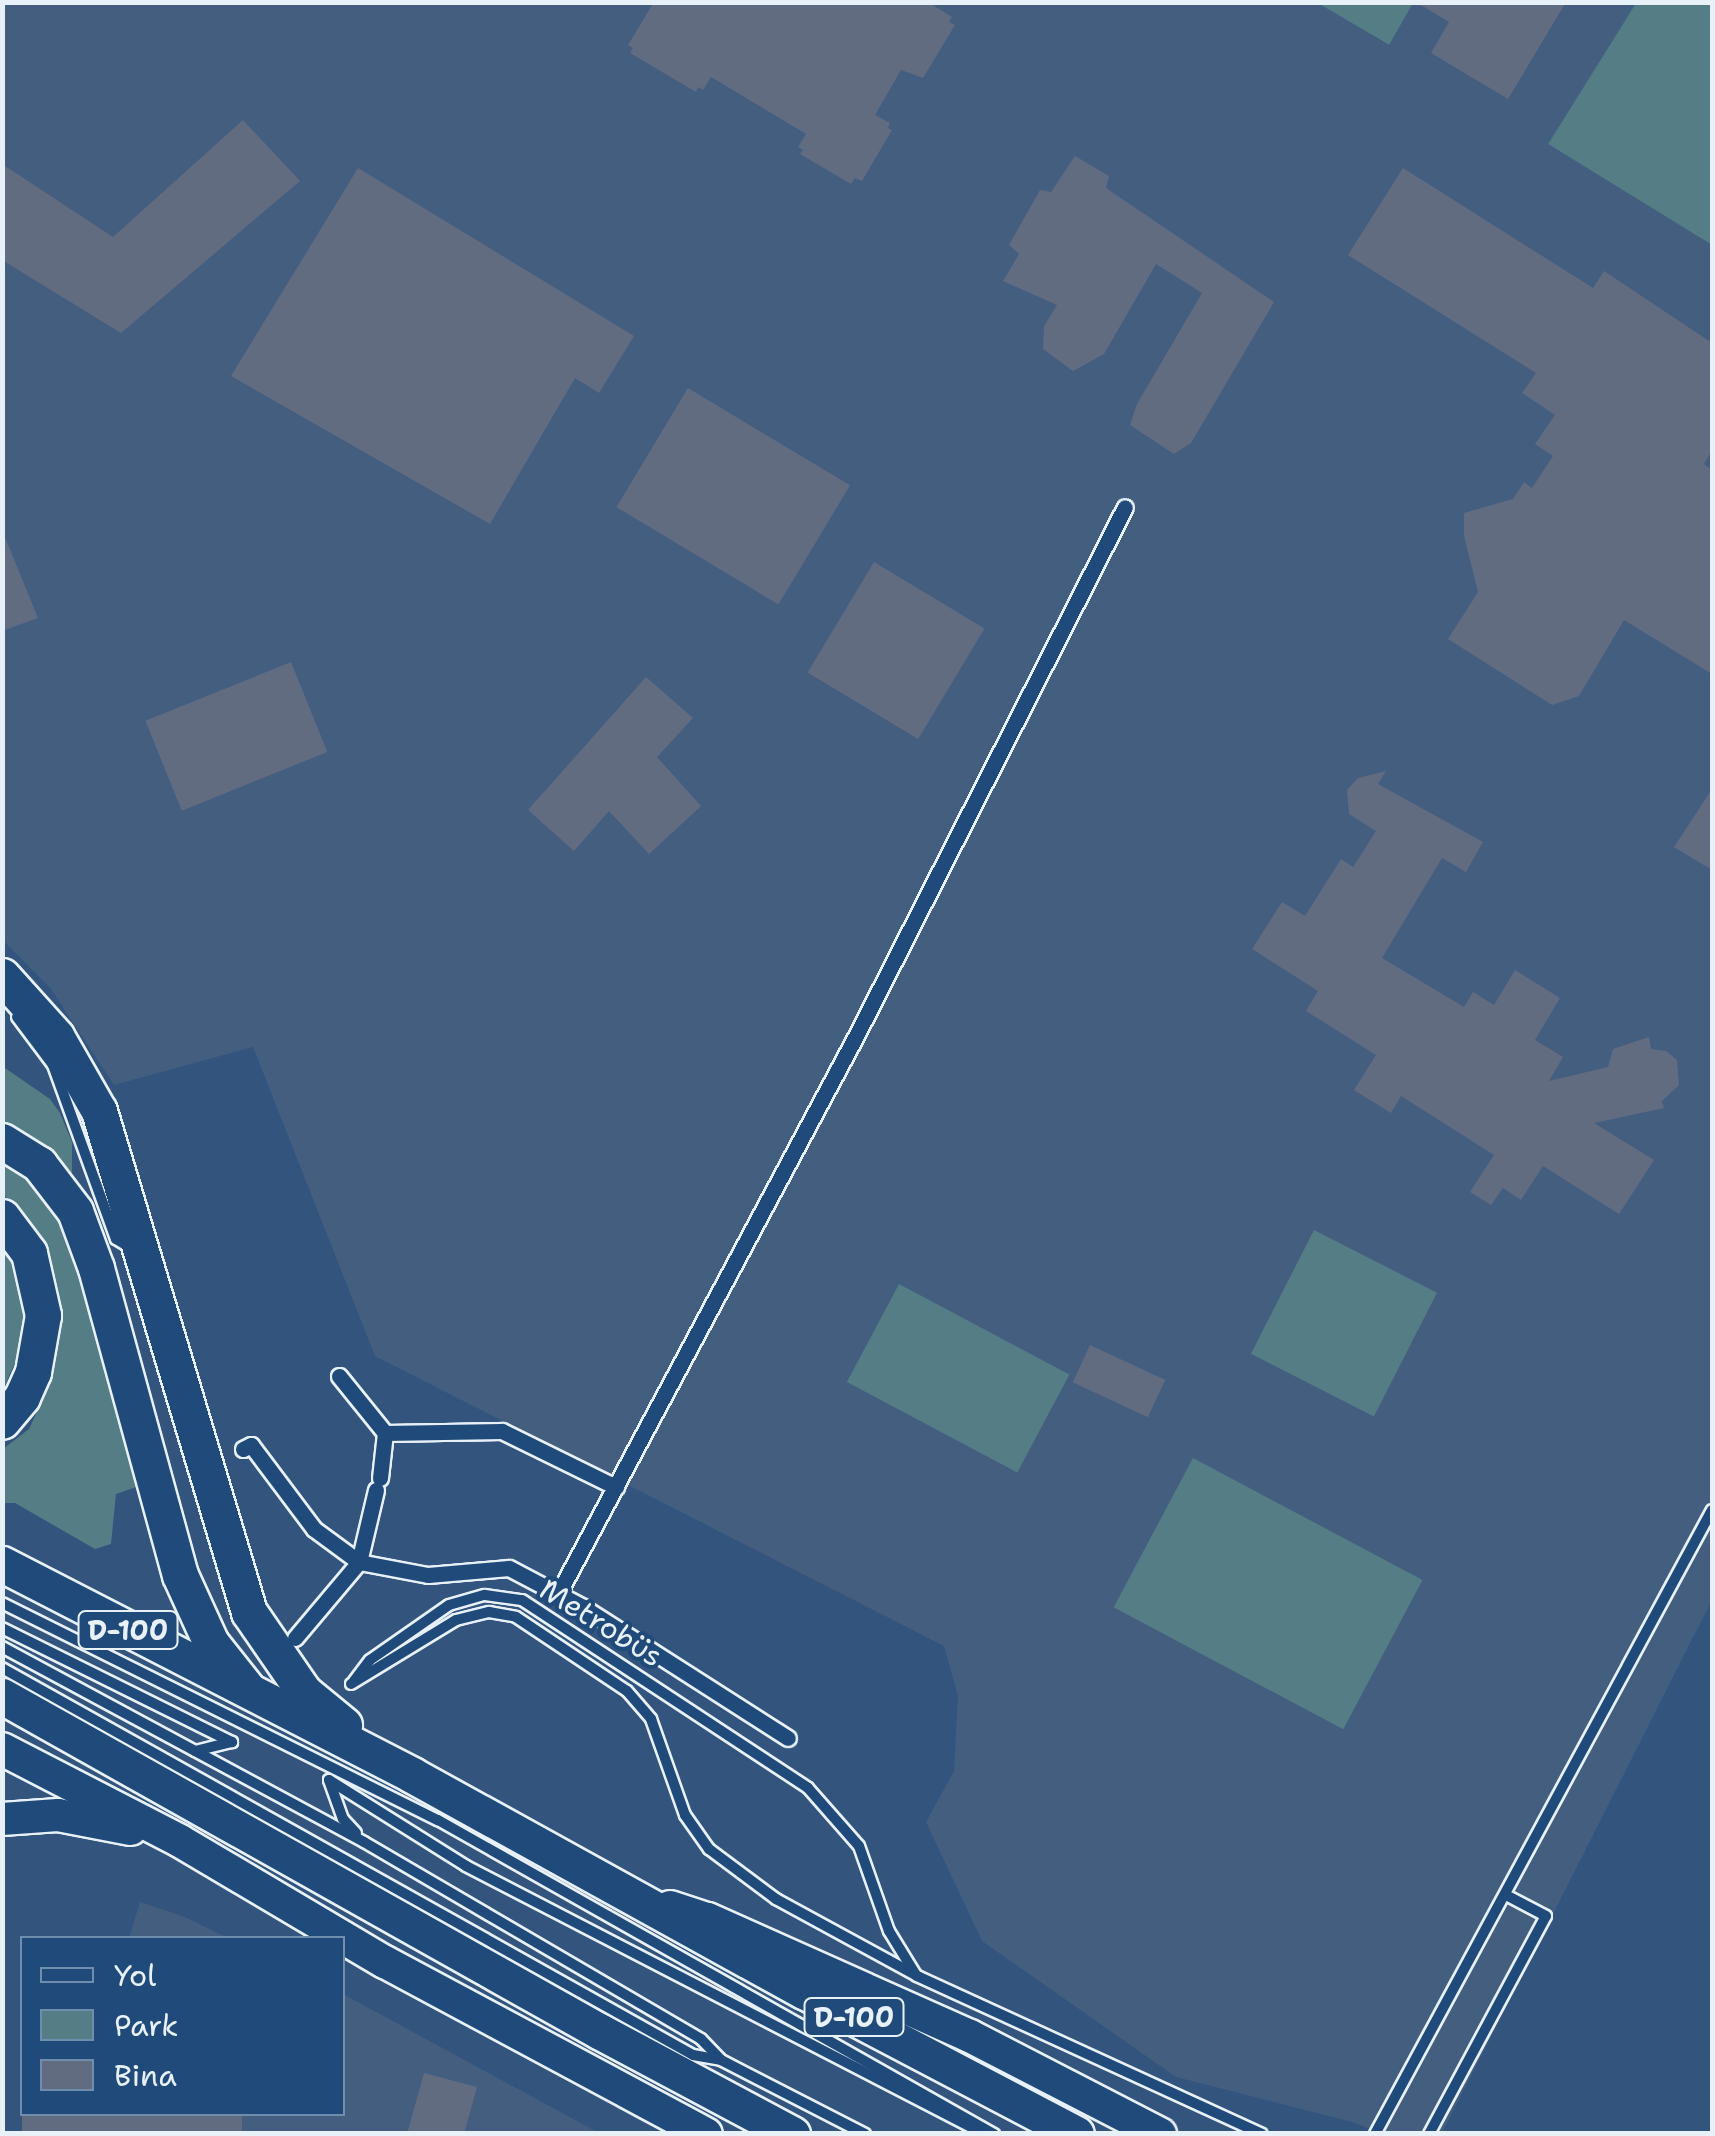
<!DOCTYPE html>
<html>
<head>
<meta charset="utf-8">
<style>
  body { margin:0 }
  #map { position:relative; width:1715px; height:2136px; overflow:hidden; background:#33547c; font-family:"Shantell Sans",sans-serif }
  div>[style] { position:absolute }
  .built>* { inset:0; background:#445e80 }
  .green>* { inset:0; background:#547d85; transform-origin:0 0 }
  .building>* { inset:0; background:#616c81; transform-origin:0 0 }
  .roads { filter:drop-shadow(2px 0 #e8f1f8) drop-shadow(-2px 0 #e8f1f8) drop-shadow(0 2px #e8f1f8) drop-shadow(0 -2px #e8f1f8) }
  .service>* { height:10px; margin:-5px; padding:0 5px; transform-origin:5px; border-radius:5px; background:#1f4a7a }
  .pedestrian>* { height:15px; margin:-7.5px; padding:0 7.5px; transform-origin:7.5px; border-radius:7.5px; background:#1f4a7a }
  .primary>* { height:32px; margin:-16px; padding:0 16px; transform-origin:16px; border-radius:16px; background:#1f4a7a }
  .trunk>* { height:35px; margin:-17.5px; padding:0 17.5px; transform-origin:17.5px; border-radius:17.5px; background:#1f4a7a }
  span { translate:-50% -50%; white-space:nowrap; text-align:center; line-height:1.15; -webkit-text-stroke:8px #1f4a7a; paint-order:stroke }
  .shield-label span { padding:2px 8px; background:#1f4a7a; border:2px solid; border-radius:8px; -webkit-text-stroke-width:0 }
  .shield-label { font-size:28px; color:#e8f1f8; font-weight:700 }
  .street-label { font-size:30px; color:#e8f1f8 }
  .frame { position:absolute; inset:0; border:5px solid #e8f1f8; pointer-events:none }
  .legend { position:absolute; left:20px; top:1936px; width:325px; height:180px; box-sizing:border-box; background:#1f4a7a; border:2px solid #6f8dac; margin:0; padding:12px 18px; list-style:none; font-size:30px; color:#e8f1f8 }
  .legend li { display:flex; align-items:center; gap:20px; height:50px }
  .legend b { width:50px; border:2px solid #6f8dac }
</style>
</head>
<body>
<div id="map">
  <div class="built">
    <i style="clip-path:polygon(1318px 2px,1388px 45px,1413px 3px,1636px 3px,1548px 144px,1712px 245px,1712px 1600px,1442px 2133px,1381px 2133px,1352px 2122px,1176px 2077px,982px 1941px,926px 1822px,954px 1771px,958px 1696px,944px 1646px,375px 1356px,253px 1047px,114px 1085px,51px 989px,3px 940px,2px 3px)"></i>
    <i style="clip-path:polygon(140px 1902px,185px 1917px,228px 1938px,129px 1938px)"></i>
    <i style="clip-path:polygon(343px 1994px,599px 2133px,72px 2134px,78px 2114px,342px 2114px)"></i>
  </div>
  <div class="green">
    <i style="clip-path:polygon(1318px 3px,1413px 3px,1389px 45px)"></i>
    <i style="clip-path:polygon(1636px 3px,1712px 3px,1712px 245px,1548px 144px)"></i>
    <i style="clip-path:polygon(2px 1066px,50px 1099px,60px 1113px,72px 1142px,72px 1175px,59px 1160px,3px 1124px)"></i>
    <i style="clip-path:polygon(2px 1159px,27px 1174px,69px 1233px,139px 1486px,116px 1494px,111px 1544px,95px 1549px,15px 1503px,3px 1503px,3px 1449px,29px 1429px,42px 1401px,50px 1371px,56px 1298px,47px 1255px,22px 1215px,3px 1194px)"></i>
    <i style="left:1314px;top:1230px;width:138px;height:139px;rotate:27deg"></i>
    <i style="clip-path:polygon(3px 1246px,15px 1267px,26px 1306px,26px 1337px,3px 1390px)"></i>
    <i style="left:899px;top:1284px;width:193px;height:111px;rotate:28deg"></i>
    <i style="left:1193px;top:1458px;width:260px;height:169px;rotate:28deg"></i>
  </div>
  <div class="building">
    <i style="clip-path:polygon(654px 2px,928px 2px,952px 17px,949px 22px,955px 25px,923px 78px,901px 70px,875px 115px,890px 123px,888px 128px,892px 130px,862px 181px,855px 178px,851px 184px,800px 154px,803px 150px,798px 147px,806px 134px,711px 77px,703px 90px,698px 87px,696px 92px,630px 53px,633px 48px,628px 45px)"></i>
    <i style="clip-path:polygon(1416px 2px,1566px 2px,1508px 99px,1431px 53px,1449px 22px)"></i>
    <i style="clip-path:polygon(243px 120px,300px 181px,121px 333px,2px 260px,2px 164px,113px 237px)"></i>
    <i style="clip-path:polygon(1075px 156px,1109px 176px,1106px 188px,1274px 302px,1191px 443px,1174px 454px,1130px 425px,1137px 404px,1202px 293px,1156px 264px,1104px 354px,1073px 371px,1043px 349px,1044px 326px,1057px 305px,1003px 281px,1019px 254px,1009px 245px,1040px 190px,1051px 192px)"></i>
    <i style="clip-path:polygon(358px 168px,634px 336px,599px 393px,575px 378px,490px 524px,231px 376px)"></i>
    <i style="clip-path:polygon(1403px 168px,1593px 288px,1604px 271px,1712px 343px,1712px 450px,1704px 464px,1712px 470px,1712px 674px,1624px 620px,1579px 696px,1552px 705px,1448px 639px,1478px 592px,1464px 536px,1464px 513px,1513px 499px,1524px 482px,1532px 488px,1553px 456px,1535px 444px,1555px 415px,1522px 393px,1536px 373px,1348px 255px)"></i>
    <i style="left:688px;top:388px;width:189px;height:139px;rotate:31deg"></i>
    <i style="clip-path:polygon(2px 530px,38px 618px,2px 631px)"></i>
    <i style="left:874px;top:562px;width:129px;height:129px;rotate:31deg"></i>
    <i style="left:291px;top:662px;width:97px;height:157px;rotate:68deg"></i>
    <i style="clip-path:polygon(646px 677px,693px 718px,657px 757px,701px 806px,649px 854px,609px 811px,574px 851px,528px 810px)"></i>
    <i style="clip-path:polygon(1386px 771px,1378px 784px,1483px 842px,1466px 872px,1442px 858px,1382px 958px,1464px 1007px,1473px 992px,1494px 1005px,1515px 970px,1560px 998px,1535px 1040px,1563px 1057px,1549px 1081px,1608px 1067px,1613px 1049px,1649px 1037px,1651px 1049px,1666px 1051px,1677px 1060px,1679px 1085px,1662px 1101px,1664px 1108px,1594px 1123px,1654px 1160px,1619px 1214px,1543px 1166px,1521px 1200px,1503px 1188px,1491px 1205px,1470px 1192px,1494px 1155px,1401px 1096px,1391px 1113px,1354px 1090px,1376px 1055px,1306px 1011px,1318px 991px,1252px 949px,1282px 902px,1305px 916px,1341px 859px,1353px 867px,1376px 831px,1349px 814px,1347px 790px,1358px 778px)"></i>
    <i style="clip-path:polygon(1712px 789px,1712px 870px,1674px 847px)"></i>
    <i style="left:1090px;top:1345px;width:83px;height:41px;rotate:25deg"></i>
    <i style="clip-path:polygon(424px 2073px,477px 2087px,464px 2134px,407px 2134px)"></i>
    <i style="left:22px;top:2114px;width:220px;height:21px"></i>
  </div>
  <div class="roads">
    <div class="service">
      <i style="left:17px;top:1017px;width:60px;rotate:53.1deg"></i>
      <i style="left:53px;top:1065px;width:185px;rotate:70.1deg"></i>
      <i style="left:116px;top:1239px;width:17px;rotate:31deg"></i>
      <i style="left:2px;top:1603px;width:487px;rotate:26.5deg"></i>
      <i style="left:438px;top:1820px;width:639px;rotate:29.46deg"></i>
      <i style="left:2px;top:1628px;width:257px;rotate:26.4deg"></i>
      <i style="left:2px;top:1647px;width:411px;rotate:28.3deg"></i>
      <i style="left:364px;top:1842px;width:390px;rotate:30.3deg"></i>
      <i style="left:701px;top:2039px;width:28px;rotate:46deg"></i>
      <i style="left:2px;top:1668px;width:792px;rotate:29.25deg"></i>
      <i style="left:693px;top:2055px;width:28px;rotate:10deg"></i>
      <i style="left:721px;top:2060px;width:162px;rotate:27.2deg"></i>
      <i style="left:354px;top:1681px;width:26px;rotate:-53deg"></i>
      <i style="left:370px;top:1660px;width:96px;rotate:-34.8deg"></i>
      <i style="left:449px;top:1605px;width:37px;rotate:-16deg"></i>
      <i style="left:485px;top:1595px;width:37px;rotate:8deg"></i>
      <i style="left:522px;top:1600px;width:342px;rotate:33.3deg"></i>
      <i style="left:808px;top:1788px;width:77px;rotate:48.7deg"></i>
      <i style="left:859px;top:1846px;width:90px;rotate:70.6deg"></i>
      <i style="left:889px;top:1931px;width:52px;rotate:58.5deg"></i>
      <i style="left:351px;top:1684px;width:123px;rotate:-31.4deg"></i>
      <i style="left:456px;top:1620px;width:34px;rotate:-14deg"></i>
      <i style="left:489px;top:1612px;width:27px;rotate:10deg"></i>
      <i style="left:516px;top:1617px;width:133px;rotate:33.7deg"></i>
      <i style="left:627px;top:1691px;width:37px;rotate:49deg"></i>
      <i style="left:651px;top:1719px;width:102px;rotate:70.5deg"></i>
      <i style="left:685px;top:1815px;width:42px;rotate:54.8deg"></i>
      <i style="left:709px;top:1849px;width:84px;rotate:36.7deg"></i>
      <i style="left:776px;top:1899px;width:161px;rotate:28.6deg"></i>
      <i style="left:917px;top:1976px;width:379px;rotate:24.6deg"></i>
      <i style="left:195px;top:1751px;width:38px;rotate:-14deg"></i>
      <i style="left:329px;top:1780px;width:162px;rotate:32.1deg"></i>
      <i style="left:466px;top:1866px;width:573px;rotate:27.33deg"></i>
      <i style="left:329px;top:1780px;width:41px;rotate:70.3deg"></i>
      <i style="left:343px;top:1819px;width:19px;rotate:47deg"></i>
      <i style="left:1375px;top:2134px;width:709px;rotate:-61.63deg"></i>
      <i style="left:1429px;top:2134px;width:247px;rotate:-61.8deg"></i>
      <i style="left:1546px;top:1916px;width:45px;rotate:-152.3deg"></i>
    </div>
    <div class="pedestrian">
      <i style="left:339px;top:1376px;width:73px;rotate:51.1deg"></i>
      <i style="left:385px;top:1433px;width:117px;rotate:-1deg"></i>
      <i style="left:502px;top:1431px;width:127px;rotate:26.2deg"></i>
      <i style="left:243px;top:1449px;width:9px;rotate:-27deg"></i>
      <i style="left:251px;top:1445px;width:105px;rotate:53.1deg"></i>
      <i style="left:314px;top:1529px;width:56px;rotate:36.3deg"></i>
      <i style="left:359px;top:1562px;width:70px;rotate:10.7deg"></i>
      <i style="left:428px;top:1575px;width:81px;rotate:-4.9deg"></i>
      <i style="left:509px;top:1568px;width:84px;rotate:27.8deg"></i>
      <i style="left:583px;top:1607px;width:243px;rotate:32.6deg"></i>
      <i style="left:380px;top:1478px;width:45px;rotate:-83.7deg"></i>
      <i style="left:558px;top:1594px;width:633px;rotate:-61.9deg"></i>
      <i style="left:856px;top:1036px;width:593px;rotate:-63.05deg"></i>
      <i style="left:295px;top:1638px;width:99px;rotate:-49.9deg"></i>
      <i style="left:359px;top:1562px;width:74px;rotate:-76.7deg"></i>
    </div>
    <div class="primary">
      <i style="left:2px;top:1749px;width:200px;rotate:27.3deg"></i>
      <i style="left:180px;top:1841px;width:238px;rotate:30.6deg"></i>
      <i style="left:385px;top:1962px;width:364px;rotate:28.2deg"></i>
      <i style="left:2px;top:1819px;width:56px;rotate:-4.1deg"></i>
      <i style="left:58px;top:1815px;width:74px;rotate:10.9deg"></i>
      <i style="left:670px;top:1907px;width:40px;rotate:18deg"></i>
      <i style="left:708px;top:1919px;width:287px;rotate:24.1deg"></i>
      <i style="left:970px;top:2036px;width:214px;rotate:27.3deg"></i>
    </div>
    <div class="trunk">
      <i style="left:2px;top:976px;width:81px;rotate:48deg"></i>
      <i style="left:56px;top:1036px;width:86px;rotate:60.2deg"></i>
      <i style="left:99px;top:1111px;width:523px;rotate:73.33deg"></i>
      <i style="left:249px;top:1612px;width:97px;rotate:55.5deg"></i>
      <i style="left:304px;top:1692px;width:52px;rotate:39.5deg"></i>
      <i style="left:2px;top:1141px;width:44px;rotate:31.9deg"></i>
      <i style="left:39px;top:1164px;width:59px;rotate:52.5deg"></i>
      <i style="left:75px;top:1211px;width:61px;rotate:69.8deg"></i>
      <i style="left:96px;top:1268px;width:318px;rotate:74.7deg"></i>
      <i style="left:180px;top:1575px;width:75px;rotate:65.5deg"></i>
      <i style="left:211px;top:1643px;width:56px;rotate:51.5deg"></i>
      <i style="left:2px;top:1217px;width:45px;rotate:53.1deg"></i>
      <i style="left:29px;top:1253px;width:64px;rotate:77.3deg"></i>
      <i style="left:43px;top:1315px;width:58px;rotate:100deg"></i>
      <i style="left:33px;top:1372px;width:27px;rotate:114deg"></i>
      <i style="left:22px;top:1397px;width:31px;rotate:130deg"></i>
      <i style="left:2px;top:1564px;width:461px;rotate:27.2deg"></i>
      <i style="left:412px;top:1775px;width:448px;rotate:28.9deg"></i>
      <i style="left:804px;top:1991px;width:307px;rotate:27.7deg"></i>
      <i style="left:2px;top:1696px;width:685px;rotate:29.3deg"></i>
      <i style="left:599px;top:2031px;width:219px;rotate:28.1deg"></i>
    </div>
  </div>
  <div class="shield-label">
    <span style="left:128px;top:1630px">D-100</span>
    <span style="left:854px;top:2017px">D-100</span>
  </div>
  <div class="street-label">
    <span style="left:601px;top:1623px;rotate:32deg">Metrobüs</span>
  </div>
  <div class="frame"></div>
  <ul class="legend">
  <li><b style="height:12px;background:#1f4a7a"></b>Yol</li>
  <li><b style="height:28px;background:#547d85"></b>Park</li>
  <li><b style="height:28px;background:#616c81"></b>Bina</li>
  </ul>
</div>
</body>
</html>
